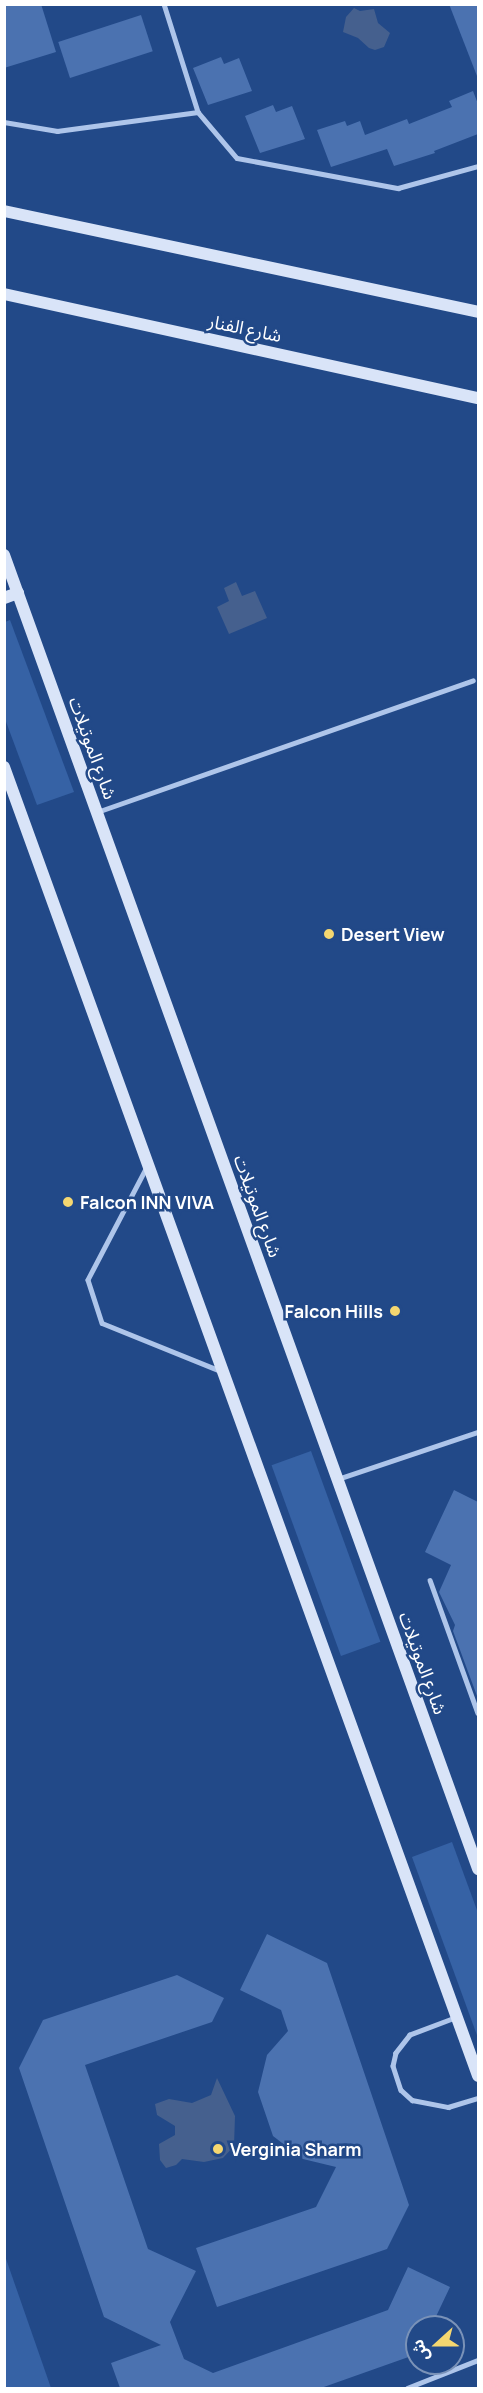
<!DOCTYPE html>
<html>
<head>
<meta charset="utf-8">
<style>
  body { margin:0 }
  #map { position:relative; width:483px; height:2393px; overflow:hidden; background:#224988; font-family:Manrope,"Noto Sans Arabic",sans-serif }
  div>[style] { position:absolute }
  .green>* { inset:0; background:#3662a5; transform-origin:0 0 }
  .water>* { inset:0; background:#45608e }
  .building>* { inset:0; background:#4b72b0; transform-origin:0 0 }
  .lane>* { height:4.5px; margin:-2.25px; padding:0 2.25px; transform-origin:2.25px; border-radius:2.25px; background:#aec5ea }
  .secondary>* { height:12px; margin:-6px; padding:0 6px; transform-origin:6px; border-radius:6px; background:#d9e4f8 }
  .dots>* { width:16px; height:16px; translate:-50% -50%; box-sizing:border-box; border:3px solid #224988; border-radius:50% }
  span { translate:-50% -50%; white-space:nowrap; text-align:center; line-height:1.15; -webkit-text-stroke:5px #224988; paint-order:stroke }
  .street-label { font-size:18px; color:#fff }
  .poi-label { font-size:18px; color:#fff; font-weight:700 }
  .left { translate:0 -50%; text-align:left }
  .right { translate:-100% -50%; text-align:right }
  .frame { position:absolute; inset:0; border:6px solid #fff; pointer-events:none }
  .north { position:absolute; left:405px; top:2315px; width:60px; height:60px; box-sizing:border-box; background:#224988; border:2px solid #7a92b8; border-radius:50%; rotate:249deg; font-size:16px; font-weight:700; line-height:24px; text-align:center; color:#fff }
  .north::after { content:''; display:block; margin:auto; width:21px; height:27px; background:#f5d770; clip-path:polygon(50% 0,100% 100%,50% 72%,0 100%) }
</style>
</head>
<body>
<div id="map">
  <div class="green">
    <i style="clip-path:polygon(10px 620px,74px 792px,37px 805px,5px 719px,5px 622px)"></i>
    <i style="left:311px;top:1451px;width:203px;height:42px;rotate:70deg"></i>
    <i style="clip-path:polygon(452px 1842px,478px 1913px,478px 2038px,412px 1857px)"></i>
    <i style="clip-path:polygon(5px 2256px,51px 2388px,5px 2388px)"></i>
  </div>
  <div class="water">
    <i style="clip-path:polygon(354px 8px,360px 11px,374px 9px,378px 23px,390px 33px,384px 47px,375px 50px,369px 48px,358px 38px,343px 32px,346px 17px)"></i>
    <i style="clip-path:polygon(236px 582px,242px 596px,255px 591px,267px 618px,229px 634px,217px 607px,229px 601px,224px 588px)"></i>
    <i style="clip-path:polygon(217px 2078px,235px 2116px,234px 2146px,223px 2158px,204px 2162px,182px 2159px,176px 2165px,166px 2168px,160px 2160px,159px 2144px,175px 2135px,175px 2126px,157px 2115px,155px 2104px,169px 2099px,192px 2103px,211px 2095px)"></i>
  </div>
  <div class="building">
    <i style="clip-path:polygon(4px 4px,41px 4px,56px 52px,4px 68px)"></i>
    <i style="clip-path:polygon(449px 4px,478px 4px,478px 76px,477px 76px)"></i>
    <i style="left:141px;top:15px;width:38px;height:87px;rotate:72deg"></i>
    <i style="clip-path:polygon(221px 57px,224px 64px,239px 58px,252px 91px,208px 105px,193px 68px)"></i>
    <i style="clip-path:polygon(473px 91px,478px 104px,478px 134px,434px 151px,435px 153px,394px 166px,387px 149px,331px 167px,317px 130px,345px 121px,347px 126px,360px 121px,365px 135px,407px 119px,409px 124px,452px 107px,449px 101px)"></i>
    <i style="clip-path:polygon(273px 105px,276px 112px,292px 106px,305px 139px,260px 153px,245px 116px)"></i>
    <i style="clip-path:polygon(454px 1490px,478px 1502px,477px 1696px,453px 1631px,455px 1625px,439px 1592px,451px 1565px,425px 1552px)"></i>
    <i style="clip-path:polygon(267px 1934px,327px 1963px,409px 2205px,387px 2249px,217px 2307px,196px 2248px,316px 2207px,336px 2167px,303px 2159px,273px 2136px,258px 2092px,267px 2055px,288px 2031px,281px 2010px,240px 1990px)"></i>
    <i style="clip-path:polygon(177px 1975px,224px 1998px,212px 2022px,85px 2065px,148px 2249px,196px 2271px,170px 2322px,184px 2359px,213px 2373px,388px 2310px,408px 2267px,450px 2287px,431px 2327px,417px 2327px,417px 2354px,321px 2388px,120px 2388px,111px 2363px,161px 2345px,104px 2317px,19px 2068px,43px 2020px)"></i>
  </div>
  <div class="lane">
    <i style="left:164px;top:4px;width:113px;rotate:72.5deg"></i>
    <i style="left:198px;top:112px;width:60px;rotate:49.7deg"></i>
    <i style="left:237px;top:158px;width:164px;rotate:10.6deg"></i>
    <i style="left:398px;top:188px;width:83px;rotate:-15.4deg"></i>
    <i style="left:4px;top:122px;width:54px;rotate:9.6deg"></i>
    <i style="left:57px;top:131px;width:142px;rotate:-7.7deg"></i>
    <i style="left:97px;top:812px;width:398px;rotate:-19.3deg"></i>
    <i style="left:147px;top:1167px;width:127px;rotate:117.6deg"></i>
    <i style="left:88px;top:1280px;width:45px;rotate:72deg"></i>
    <i style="left:102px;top:1323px;width:128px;rotate:22deg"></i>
    <i style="left:338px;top:1479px;width:148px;rotate:-18.6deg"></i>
    <i style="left:430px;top:1580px;width:141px;rotate:70.2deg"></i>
    <i style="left:455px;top:2018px;width:48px;rotate:159.3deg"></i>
    <i style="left:410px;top:2035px;width:23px;rotate:128deg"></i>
    <i style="left:396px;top:2053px;width:13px;rotate:103deg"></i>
    <i style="left:393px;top:2066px;width:25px;rotate:72deg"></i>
    <i style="left:401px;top:2090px;width:15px;rotate:42deg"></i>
    <i style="left:412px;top:2100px;width:37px;rotate:11deg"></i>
    <i style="left:448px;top:2107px;width:31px;rotate:-17deg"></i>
    <i style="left:407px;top:2388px;width:76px;rotate:-21.5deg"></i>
  </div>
  <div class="secondary">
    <i style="left:4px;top:211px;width:485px;rotate:12deg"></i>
    <i style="left:4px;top:294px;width:485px;rotate:12.4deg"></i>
    <i style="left:4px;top:555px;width:1397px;rotate:70.16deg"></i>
    <i style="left:4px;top:598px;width:15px;rotate:-20deg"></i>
    <i style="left:4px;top:767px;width:1392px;rotate:70.09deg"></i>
  </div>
  <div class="dots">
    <i style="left:329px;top:934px;background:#f5d770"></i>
    <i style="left:68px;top:1202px;background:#f5d770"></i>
    <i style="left:395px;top:1311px;background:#f5d770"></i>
    <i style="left:218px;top:2149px;background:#f5d770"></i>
  </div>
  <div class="street-label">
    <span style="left:245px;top:328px;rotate:12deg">شارع الفنار</span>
    <span style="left:93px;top:748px;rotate:70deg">شارع الموتيلات</span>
    <span style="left:258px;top:1206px;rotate:70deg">شارع الموتيلات</span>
    <span style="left:423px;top:1663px;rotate:70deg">شارع الموتيلات</span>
  </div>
  <div class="poi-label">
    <span class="left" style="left:341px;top:934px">Desert View</span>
    <span class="left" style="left:80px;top:1202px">Falcon INN VIVA</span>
    <span class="right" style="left:383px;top:1311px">Falcon Hills</span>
    <span class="left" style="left:230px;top:2149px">Verginia Sharm</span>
  </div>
  <div class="frame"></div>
  <div class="north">ش</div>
</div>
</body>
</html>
